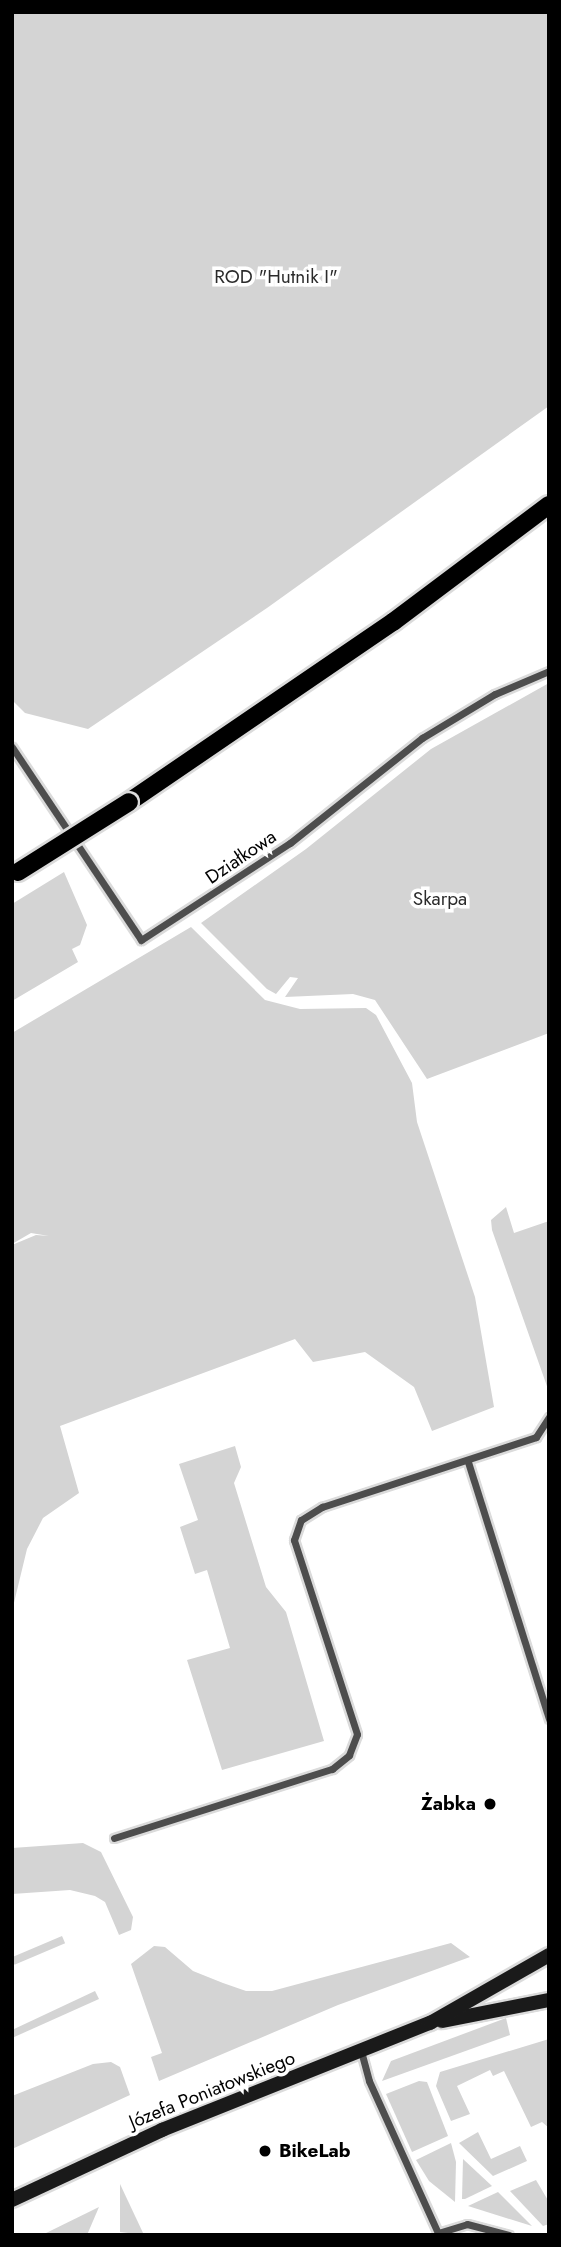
<!DOCTYPE html>
<html>
<head>
<meta charset="utf-8">
<style>
  body { margin:0 }
  #map { position:relative; width:561px; height:2247px; overflow:hidden; background:#fff; font-family:Jost,sans-serif }
  div>[style] { position:absolute }
  .green>* { inset:0; background:#d4d4d4; transform-origin:0 0 }
  .roads { filter:drop-shadow(2px 0 #dbdbdb) drop-shadow(-2px 0 #dbdbdb) drop-shadow(0 2px #dbdbdb) drop-shadow(0 -2px #dbdbdb) }
  .street>* { height:7px; margin:-3.5px; padding:0 3.5px; transform-origin:3.5px; border-radius:3.5px; background:#4d4d4d }
  .secondary>* { height:14px; margin:-7px; padding:0 7px; transform-origin:7px; border-radius:7px; background:#1a1a1a }
  .primary>* { height:18px; margin:-9px; padding:0 9px; transform-origin:9px; border-radius:9px; background:#000 }
  .bridges { filter:drop-shadow(2px 0 #dbdbdb) drop-shadow(-2px 0 #dbdbdb) drop-shadow(0 2px #dbdbdb) drop-shadow(0 -2px #dbdbdb) }
  .primary-bridge>* { height:18px; margin:-9px; padding:0 9px; transform-origin:9px; border-radius:9px; background:#000 }
  .dots>* { width:19px; height:19px; translate:-50% -50%; box-sizing:border-box; border:4px solid #fff; border-radius:50% }
  span { translate:-50% -50%; white-space:nowrap; text-align:center; line-height:1.15; -webkit-text-stroke:7px #fff; paint-order:stroke }
  .park-label { font-size:19px; color:#2b2b2b }
  .street-label { font-size:19px; color:#000 }
  .poi-label { font-size:19px; color:#000; font-weight:700 }
  .right { translate:-100% -50%; text-align:right }
  .left { translate:0 -50%; text-align:left }
  .frame { position:absolute; inset:0; border:14px solid #000; pointer-events:none }
</style>
</head>
<body>
<div id="map">
  <div class="green">
    <i style="clip-path:polygon(12px 12px,549px 12px,549px 406px,267px 608px,88px 729px,25px 713px,12px 700px)"></i>
    <i style="clip-path:polygon(549px 683px,549px 1033px,427px 1079px,375px 1000px,353px 994px,285px 997px,298px 978px,290px 977px,276px 994px,267px 989px,201px 923px,306px 849px,431px 749px)"></i>
    <i style="clip-path:polygon(64px 872px,87px 925px,80px 945px,72px 949px,78px 962px,12px 1001px,12px 904px)"></i>
    <i style="clip-path:polygon(191px 927px,265px 1000px,300px 1009px,366px 1008px,376px 1015px,412px 1083px,417px 1122px,475px 1297px,494px 1407px,432px 1431px,414px 1387px,365px 1352px,313px 1362px,295px 1339px,60px 1426px,79px 1493px,43px 1518px,27px 1549px,12px 1611px,12px 1245px,36px 1235px,49px 1236px,31px 1233px,12px 1244px,12px 1033px)"></i>
    <i style="clip-path:polygon(506px 1207px,514px 1233px,549px 1221px,549px 1392px,492px 1230px,491px 1220px)"></i>
    <i style="clip-path:polygon(235px 1446px,241px 1467px,234px 1483px,266px 1587px,286px 1612px,324px 1741px,222px 1770px,187px 1660px,230px 1648px,207px 1570px,195px 1574px,180px 1527px,198px 1520px,179px 1464px)"></i>
    <i style="clip-path:polygon(83px 1843px,101px 1852px,133px 1917px,131px 1930px,119px 1935px,105px 1902px,95px 1896px,70px 1890px,12px 1894px,12px 1848px)"></i>
    <i style="left:62px;top:1936px;width:8px;height:55px;rotate:67deg"></i>
    <i style="clip-path:polygon(451px 1943px,470px 1957px,338px 2005px,159px 2081px,151px 2057px,162px 2053px,131px 1964px,154px 1946px,165px 1947px,193px 1971px,223px 1983px,246px 1991px,272px 1991px)"></i>
    <i style="clip-path:polygon(95px 1991px,99px 1999px,12px 2038px,12px 2030px)"></i>
    <i style="clip-path:polygon(506px 2018px,510px 2035px,382px 2081px,391px 2061px)"></i>
    <i style="clip-path:polygon(549px 2039px,549px 2128px,542px 2122px,531px 2127px,504px 2071px,493px 2076px,490px 2070px,457px 2086px,470px 2114px,451px 2121px,436px 2086px,440px 2072px)"></i>
    <i style="clip-path:polygon(111px 2062px,120px 2067px,130px 2095px,12px 2149px,12px 2096px,93px 2064px)"></i>
    <i style="clip-path:polygon(419px 2081px,427px 2082px,448px 2136px,412px 2152px,386px 2094px)"></i>
    <i style="clip-path:polygon(478px 2132px,491px 2159px,520px 2146px,527px 2161px,493px 2176px,459px 2143px)"></i>
    <i style="clip-path:polygon(451px 2143px,456px 2162px,455px 2202px,429px 2181px,416px 2160px)"></i>
    <i style="clip-path:polygon(463px 2159px,492px 2186px,465px 2199px,462px 2199px)"></i>
    <i style="clip-path:polygon(536px 2180px,549px 2202px,549px 2224px,543px 2226px,510px 2191px)"></i>
    <i style="clip-path:polygon(120px 2184px,144px 2235px,120px 2232px)"></i>
    <i style="clip-path:polygon(498px 2192px,532px 2226px,468px 2206px)"></i>
    <i style="clip-path:polygon(99px 2207px,87px 2235px,42px 2235px)"></i>
  </div>
  <div class="roads">
    <div class="street">
      <i style="left:12px;top:747px;width:232px;rotate:56.2deg"></i>
      <i style="left:141px;top:940px;width:178px;rotate:-33.1deg"></i>
      <i style="left:290px;top:843px;width:169px;rotate:-38.5deg"></i>
      <i style="left:422px;top:738px;width:85px;rotate:-31.1deg"></i>
      <i style="left:495px;top:694px;width:59px;rotate:-23.1deg"></i>
      <i style="left:468px;top:1462px;width:269px;rotate:72.5deg"></i>
      <i style="left:114px;top:1838px;width:229px;rotate:-17.6deg"></i>
      <i style="left:332px;top:1769px;width:22px;rotate:-39deg"></i>
      <i style="left:349px;top:1755px;width:22px;rotate:-69deg"></i>
      <i style="left:357px;top:1734px;width:204px;rotate:-108deg"></i>
      <i style="left:294px;top:1540px;width:21px;rotate:-71deg"></i>
      <i style="left:301px;top:1520px;width:25px;rotate:-32deg"></i>
      <i style="left:322px;top:1507px;width:225px;rotate:-18.1deg"></i>
      <i style="left:536px;top:1437px;width:24px;rotate:-57deg"></i>
      <i style="left:361px;top:2051px;width:31px;rotate:75deg"></i>
      <i style="left:369px;top:2081px;width:167px;rotate:65.6deg"></i>
      <i style="left:438px;top:2233px;width:30px;rotate:-17deg"></i>
      <i style="left:467px;top:2224px;width:43px;rotate:14.7deg"></i>
    </div>
    <div class="secondary">
      <i style="left:442px;top:2021px;width:109px;rotate:-11.1deg"></i>
      <i style="left:12px;top:2200px;width:166px;rotate:-25deg"></i>
      <i style="left:162px;top:2130px;width:289px;rotate:-21.8deg"></i>
      <i style="left:430px;top:2023px;width:137px;rotate:-29.7deg"></i>
    </div>
    <div class="primary">
      <i style="left:129px;top:802px;width:320px;rotate:-34.3deg"></i>
      <i style="left:393px;top:622px;width:195px;rotate:-36.9deg"></i>
    </div>
  </div>
  <div class="bridges">
    <div class="primary-bridge">
      <i style="left:18px;top:872px;width:131px;rotate:-32.2deg"></i>
    </div>
  </div>
  <div class="dots">
    <i style="left:490px;top:1804px;background:#000"></i>
    <i style="left:265px;top:2151px;background:#000"></i>
  </div>
  <div class="park-label">
    <span style="left:276px;top:277px">ROD "Hutnik I"</span>
    <span style="left:440px;top:899px">Skarpa</span>
  </div>
  <div class="street-label">
    <span style="left:241px;top:857px;rotate:-34deg">Działkowa</span>
    <span style="left:212px;top:2090px;rotate:-22deg">Józefa Poniatowskiego</span>
  </div>
  <div class="poi-label">
    <span class="right" style="left:476px;top:1804px">Żabka</span>
    <span class="left" style="left:279px;top:2151px">BikeLab</span>
  </div>
  <div class="frame"></div>
</div>
</body>
</html>
